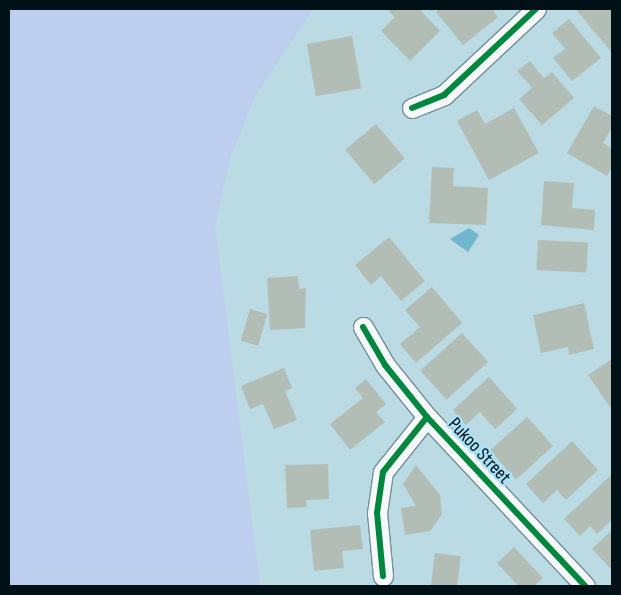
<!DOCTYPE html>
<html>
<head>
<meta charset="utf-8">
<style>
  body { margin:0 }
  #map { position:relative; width:621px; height:595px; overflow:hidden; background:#badae4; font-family:"Sofia Sans Condensed",sans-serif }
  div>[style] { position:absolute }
  .green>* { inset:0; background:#beceee }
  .water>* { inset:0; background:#70b6cc }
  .building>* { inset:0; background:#b2beb5; transform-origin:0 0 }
  .roads { filter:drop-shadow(1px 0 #768f97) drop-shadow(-1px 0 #768f97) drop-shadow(0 1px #768f97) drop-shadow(0 -1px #768f97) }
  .minor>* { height:19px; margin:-9.5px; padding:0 9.5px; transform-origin:9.5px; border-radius:9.5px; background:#f5f9fb }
  .cycleway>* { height:6px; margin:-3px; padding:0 3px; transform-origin:3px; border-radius:3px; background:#00873e }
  span { translate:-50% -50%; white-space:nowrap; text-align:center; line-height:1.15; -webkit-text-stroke:5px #a8e2f6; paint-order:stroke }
  .street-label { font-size:19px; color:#001017 }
  .frame { position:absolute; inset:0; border:10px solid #001017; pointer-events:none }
</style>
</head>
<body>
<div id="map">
  <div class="green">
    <i style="clip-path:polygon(9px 9px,313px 9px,255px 96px,230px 159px,215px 226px,260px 586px,9px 586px)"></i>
  </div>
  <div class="water">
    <i style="clip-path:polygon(469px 228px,479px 235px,468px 252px,450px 239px)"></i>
  </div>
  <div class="building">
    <i style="clip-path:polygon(387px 9px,419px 9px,440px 31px,410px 61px,381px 31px,395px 17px)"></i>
    <i style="clip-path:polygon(439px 9px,492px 9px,498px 17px,463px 45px,436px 12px)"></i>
    <i style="clip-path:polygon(579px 9px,612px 9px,612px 53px,577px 11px)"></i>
    <i style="clip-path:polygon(569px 19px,601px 58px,572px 81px,553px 58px,565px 49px,552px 33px)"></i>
    <i style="left:352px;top:36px;width:53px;height:46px;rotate:80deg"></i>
    <i style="clip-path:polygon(530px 61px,544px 78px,552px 72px,574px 98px,542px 125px,519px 99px,532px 88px,517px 71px)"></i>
    <i style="clip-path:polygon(594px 106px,612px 116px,612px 128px,603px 143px,612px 149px,612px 167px,607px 176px,567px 153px)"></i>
    <i style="clip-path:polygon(514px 108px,539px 153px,489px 180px,457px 121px,477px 110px,485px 124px)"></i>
    <i style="left:376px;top:124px;width:45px;height:40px;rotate:50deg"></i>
    <i style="clip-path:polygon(432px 167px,454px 168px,453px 186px,488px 188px,486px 225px,429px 223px)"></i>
    <i style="clip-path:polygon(544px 181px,574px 183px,572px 208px,595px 210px,594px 230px,541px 225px)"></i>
    <i style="clip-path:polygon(389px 237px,425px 281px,401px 301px,381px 276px,371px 285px,355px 265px)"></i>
    <i style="left:538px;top:240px;width:50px;height:30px;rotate:3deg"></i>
    <i style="clip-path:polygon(298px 276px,299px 289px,306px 288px,305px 328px,270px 330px,267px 278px)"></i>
    <i style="clip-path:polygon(432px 287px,462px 323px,416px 363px,400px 344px,420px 327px,405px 310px)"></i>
    <i style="clip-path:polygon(584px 303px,594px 349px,569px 355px,568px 347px,541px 353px,533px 315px)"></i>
    <i style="left:250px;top:309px;width:18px;height:33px;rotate:16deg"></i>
    <i style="left:462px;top:333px;width:39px;height:56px;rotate:48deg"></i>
    <i style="clip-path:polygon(612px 359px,612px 410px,588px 375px)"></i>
    <i style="clip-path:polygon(284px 368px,292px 388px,285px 391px,297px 420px,274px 429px,263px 404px,250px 409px,241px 386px)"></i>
    <i style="clip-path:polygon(489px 377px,517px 409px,495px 429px,480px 412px,466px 425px,453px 410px)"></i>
    <i style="clip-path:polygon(366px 379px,386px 404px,376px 412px,385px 422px,350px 450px,330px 424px,363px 398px,355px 388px)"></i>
    <i style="left:527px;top:417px;width:39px;height:50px;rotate:48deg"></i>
    <i style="clip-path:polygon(572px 441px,598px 470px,566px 500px,557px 490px,543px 503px,526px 484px)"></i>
    <i style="clip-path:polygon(328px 464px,329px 499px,306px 500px,307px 507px,287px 508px,285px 465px)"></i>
    <i style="clip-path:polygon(416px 465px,440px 495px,442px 514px,430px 531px,405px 535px,401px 508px,416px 506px,403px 484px)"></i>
    <i style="clip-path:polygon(611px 475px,612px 520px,597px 534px,590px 526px,580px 536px,564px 519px)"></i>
    <i style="clip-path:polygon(360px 525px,363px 549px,342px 551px,344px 568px,314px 571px,310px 530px)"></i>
    <i style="clip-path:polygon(612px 530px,612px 570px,592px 549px)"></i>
    <i style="clip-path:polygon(514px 547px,543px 578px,534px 586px,518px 586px,497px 563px)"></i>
    <i style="left:435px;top:553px;width:26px;height:33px;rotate:7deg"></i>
  </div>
  <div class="roads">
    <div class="minor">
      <i style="left:412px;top:108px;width:35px;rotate:-22deg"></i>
      <i style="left:444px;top:95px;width:126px;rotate:-43.1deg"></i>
      <i style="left:363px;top:327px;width:44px;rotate:59.9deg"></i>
      <i style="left:385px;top:365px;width:67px;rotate:51.1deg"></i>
      <i style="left:427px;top:417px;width:231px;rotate:46.9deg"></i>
      <i style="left:383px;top:576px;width:63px;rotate:-95.4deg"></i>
      <i style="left:377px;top:513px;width:41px;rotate:-81.7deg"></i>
      <i style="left:383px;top:472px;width:70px;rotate:-51.3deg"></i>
    </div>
  </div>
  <div class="cycleway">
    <i style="left:412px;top:108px;width:35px;rotate:-22deg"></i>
    <i style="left:444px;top:95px;width:126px;rotate:-43.1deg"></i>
    <i style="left:363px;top:327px;width:44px;rotate:59.9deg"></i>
    <i style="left:385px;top:365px;width:67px;rotate:51.1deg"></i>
    <i style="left:427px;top:417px;width:231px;rotate:46.9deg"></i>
    <i style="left:383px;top:576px;width:63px;rotate:-95.4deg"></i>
    <i style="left:377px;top:513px;width:41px;rotate:-81.7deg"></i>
    <i style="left:383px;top:472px;width:70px;rotate:-51.3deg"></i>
  </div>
  <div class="street-label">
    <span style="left:479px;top:451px;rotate:47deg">Pukoo Street</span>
  </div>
  <div class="frame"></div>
</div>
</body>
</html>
